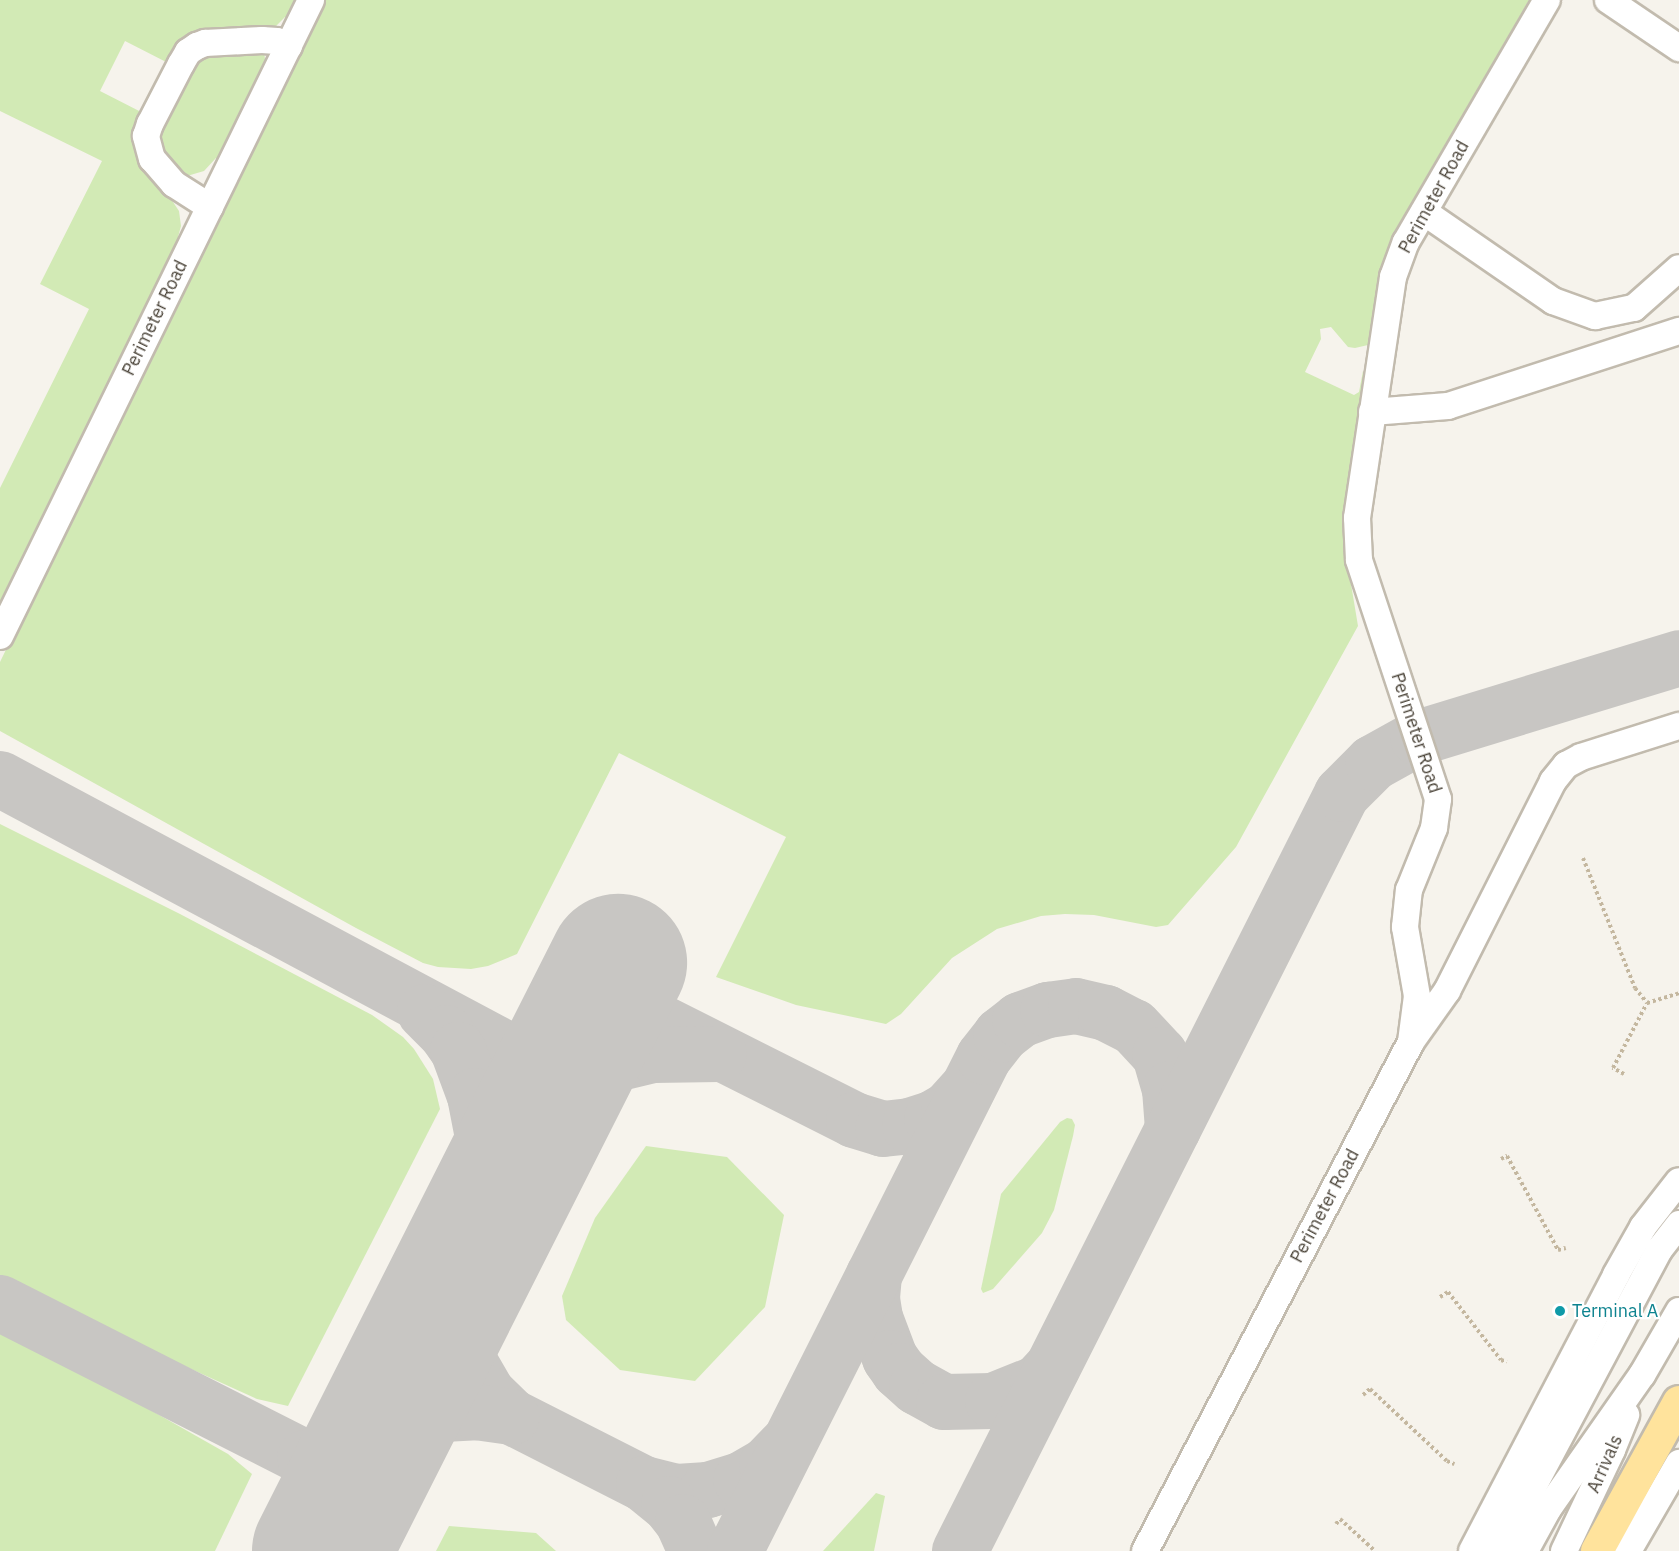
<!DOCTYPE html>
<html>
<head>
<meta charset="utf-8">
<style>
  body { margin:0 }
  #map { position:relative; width:1679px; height:1551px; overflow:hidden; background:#f6f3ec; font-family:"IBM Plex Sans",sans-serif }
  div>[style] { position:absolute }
  .green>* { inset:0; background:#d2eab5 }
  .taxiway>* { height:56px; margin:-28px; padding:0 28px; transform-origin:28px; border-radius:28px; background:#c8c6c3 }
  .runway>* { height:138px; margin:-69px; padding:0 69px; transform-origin:69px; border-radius:69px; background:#c8c6c3 }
  .path>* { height:4px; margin-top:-2px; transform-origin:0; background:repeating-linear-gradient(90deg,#c4b79f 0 3px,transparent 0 6px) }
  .roads { filter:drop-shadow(2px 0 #c2bbae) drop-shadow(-2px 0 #c2bbae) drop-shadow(0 2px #c2bbae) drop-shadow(0 -2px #c2bbae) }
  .minor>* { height:26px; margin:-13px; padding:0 13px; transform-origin:13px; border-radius:13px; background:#fff }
  .major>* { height:32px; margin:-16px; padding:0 16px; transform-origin:16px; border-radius:16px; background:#ffe39c }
  .dots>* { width:16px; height:16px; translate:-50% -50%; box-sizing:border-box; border:3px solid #fff; border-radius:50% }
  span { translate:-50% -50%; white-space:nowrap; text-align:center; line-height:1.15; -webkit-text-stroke:4.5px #fff; paint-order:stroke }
  .street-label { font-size:18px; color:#4b4439 }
  .culture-label { font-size:18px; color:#0d838f }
  .left { translate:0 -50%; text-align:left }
</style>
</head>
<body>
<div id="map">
  <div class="green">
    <i style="clip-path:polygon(0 0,297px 0,288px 18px,285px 17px,271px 31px,172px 65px,125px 41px,100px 91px,147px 115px,147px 163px,179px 211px,181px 226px,178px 237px,181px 238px,0 613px,0 488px,89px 309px,40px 284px,102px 161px,0 111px)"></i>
    <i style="clip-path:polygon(321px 0,1529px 0,1398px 230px,1380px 277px,1368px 345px,1355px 348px,1348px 347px,1331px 327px,1320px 329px,1321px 339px,1305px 372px,1354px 395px,1359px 392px,1363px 371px,1365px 373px,1345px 508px,1348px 566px,1358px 626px,1236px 847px,1168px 925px,1156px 927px,1094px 915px,1065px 914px,1041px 916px,997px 929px,952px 958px,901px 1014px,886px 1024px,796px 1005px,716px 977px,786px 837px,619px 753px,517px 954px,488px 966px,471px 969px,438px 967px,423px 963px,356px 928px,0 731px,0 662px)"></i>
    <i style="clip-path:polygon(264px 52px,265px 59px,268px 60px,219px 161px,216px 158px,204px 171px,187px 176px,181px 175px,162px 160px,157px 125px,194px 55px)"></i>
    <i style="clip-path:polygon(0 824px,180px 914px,372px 1015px,403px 1037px,414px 1049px,433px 1079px,440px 1109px,288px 1406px,257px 1399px,116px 1335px,0 1277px)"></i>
    <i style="clip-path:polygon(1067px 1118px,1072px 1119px,1075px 1125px,1073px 1136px,1054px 1210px,1042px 1233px,993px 1289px,983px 1293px,981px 1289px,1001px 1194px,1060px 1122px)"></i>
    <i style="clip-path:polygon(646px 1146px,727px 1157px,784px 1215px,765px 1307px,695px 1381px,620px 1370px,566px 1320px,562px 1296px,595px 1218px)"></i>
    <i style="clip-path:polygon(0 1330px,80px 1370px,228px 1454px,252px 1474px,215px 1551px,0 1551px)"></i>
    <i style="clip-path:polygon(876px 1493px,885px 1496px,874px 1551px,823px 1551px)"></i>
    <i style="clip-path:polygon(449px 1526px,536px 1533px,556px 1551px,436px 1551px)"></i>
  </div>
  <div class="taxiway">
    <i style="left:0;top:779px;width:635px;rotate:28.1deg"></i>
    <i style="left:602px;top:993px;width:282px;rotate:26.7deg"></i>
    <i style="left:854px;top:1120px;width:30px;rotate:17deg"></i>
    <i style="left:883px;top:1129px;width:27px;rotate:-6deg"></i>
    <i style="left:910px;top:1126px;width:23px;rotate:-18deg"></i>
    <i style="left:932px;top:1119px;width:20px;rotate:-30deg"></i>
    <i style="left:949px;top:1109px;width:28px;rotate:-48deg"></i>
    <i style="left:425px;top:1012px;width:30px;rotate:45deg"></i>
    <i style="left:446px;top:1033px;width:21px;rotate:55deg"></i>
    <i style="left:458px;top:1050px;width:49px;rotate:69.7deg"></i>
    <i style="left:475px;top:1096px;width:73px;rotate:79deg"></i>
    <i style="left:489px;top:1168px;width:54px;rotate:92.1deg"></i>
    <i style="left:543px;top:1112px;width:38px;rotate:-45deg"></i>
    <i style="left:570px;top:1085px;width:42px;rotate:-27.2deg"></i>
    <i style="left:607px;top:1066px;width:47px;rotate:-13.4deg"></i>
    <i style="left:653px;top:1055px;width:66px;rotate:-0.9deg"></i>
    <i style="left:462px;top:1272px;width:40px;rotate:94.3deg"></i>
    <i style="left:459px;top:1312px;width:29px;rotate:84deg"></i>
    <i style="left:462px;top:1341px;width:23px;rotate:70deg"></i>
    <i style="left:470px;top:1363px;width:34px;rotate:60deg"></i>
    <i style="left:487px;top:1393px;width:35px;rotate:44deg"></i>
    <i style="left:512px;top:1417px;width:148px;rotate:26.9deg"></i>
    <i style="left:644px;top:1484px;width:34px;rotate:14deg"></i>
    <i style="left:677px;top:1492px;width:31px;rotate:-4deg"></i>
    <i style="left:708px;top:1490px;width:34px;rotate:-17deg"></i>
    <i style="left:741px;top:1480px;width:30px;rotate:-30deg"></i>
    <i style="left:767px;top:1465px;width:29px;rotate:-46deg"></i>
    <i style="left:874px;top:1275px;width:24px;rotate:95deg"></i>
    <i style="left:872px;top:1299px;width:19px;rotate:81deg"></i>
    <i style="left:875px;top:1318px;width:43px;rotate:69.4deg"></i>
    <i style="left:890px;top:1358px;width:16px;rotate:55deg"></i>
    <i style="left:899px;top:1371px;width:24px;rotate:42deg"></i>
    <i style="left:917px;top:1387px;width:31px;rotate:29deg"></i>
    <i style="left:944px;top:1402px;width:49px;rotate:-1.2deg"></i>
    <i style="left:993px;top:1401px;width:48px;rotate:-21.8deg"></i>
    <i style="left:1038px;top:1383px;width:21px;rotate:-47deg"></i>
    <i style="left:0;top:1303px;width:342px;rotate:26.9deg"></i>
    <i style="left:305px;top:1458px;width:28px;rotate:45deg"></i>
    <i style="left:325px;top:1478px;width:21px;rotate:73deg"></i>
    <i style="left:331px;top:1498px;width:19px;rotate:93deg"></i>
    <i style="left:330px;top:1517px;width:36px;rotate:108deg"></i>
    <i style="left:364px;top:1465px;width:35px;rotate:-45deg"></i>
    <i style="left:389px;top:1440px;width:29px;rotate:-34deg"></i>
    <i style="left:413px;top:1424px;width:32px;rotate:-18deg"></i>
    <i style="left:443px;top:1414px;width:33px;rotate:-3deg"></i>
    <i style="left:476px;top:1412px;width:36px;rotate:8deg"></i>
    <i style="left:644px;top:1484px;width:32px;rotate:39deg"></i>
    <i style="left:669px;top:1504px;width:23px;rotate:52deg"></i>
    <i style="left:683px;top:1522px;width:32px;rotate:66deg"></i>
    <i style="left:735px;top:1551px;width:553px;rotate:-63.25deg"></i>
    <i style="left:984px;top:1057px;width:28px;rotate:-52deg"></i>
    <i style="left:1001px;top:1035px;width:24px;rotate:-38deg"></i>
    <i style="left:1020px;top:1020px;width:30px;rotate:-20deg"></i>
    <i style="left:1048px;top:1010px;width:28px;rotate:-8deg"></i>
    <i style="left:1076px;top:1006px;width:31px;rotate:13deg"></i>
    <i style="left:1106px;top:1013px;width:31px;rotate:27deg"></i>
    <i style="left:1134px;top:1027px;width:38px;rotate:47deg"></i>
    <i style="left:1160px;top:1055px;width:35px;rotate:74deg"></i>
    <i style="left:1170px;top:1089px;width:40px;rotate:85.7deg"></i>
    <i style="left:960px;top:1551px;width:848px;rotate:-63.22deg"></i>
    <i style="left:1342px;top:794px;width:44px;rotate:-45deg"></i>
    <i style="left:1373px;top:763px;width:51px;rotate:-29.1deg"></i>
    <i style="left:1418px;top:738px;width:273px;rotate:-17deg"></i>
  </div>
  <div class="runway">
    <i style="left:321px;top:1551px;width:659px;rotate:-63.2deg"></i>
  </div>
  <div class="path">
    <i style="left:1583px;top:858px;width:140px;rotate:68.2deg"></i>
    <i style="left:1635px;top:988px;width:19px;rotate:51deg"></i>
    <i style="left:1624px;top:1074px;width:13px;rotate:-151deg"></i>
    <i style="left:1613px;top:1068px;width:73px;rotate:-62.4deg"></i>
    <i style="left:1647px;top:1003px;width:34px;rotate:-17deg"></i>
    <i style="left:1501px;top:1159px;width:7px;rotate:-27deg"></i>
    <i style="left:1507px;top:1156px;width:107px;rotate:61.5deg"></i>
    <i style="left:1558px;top:1250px;width:8px;rotate:-14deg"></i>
    <i style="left:1440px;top:1297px;width:9px;rotate:-32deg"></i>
    <i style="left:1448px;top:1292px;width:86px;rotate:52.1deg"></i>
    <i style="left:1501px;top:1360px;width:6px;rotate:18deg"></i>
    <i style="left:1363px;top:1395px;width:9px;rotate:-41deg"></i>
    <i style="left:1370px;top:1389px;width:105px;rotate:43.1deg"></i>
    <i style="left:1447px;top:1461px;width:8px;rotate:23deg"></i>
    <i style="left:1336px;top:1524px;width:6px;rotate:-51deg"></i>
    <i style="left:1340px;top:1519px;width:47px;rotate:42.4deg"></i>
  </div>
  <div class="roads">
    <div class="minor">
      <i style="left:1608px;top:0;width:86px;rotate:34.1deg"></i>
      <i style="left:210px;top:207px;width:43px;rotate:-147.4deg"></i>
      <i style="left:174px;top:184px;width:33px;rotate:-131deg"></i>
      <i style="left:152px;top:159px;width:24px;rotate:-105deg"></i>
      <i style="left:146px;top:136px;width:13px;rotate:-72deg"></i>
      <i style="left:150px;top:124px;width:68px;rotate:-62.7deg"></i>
      <i style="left:181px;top:64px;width:14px;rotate:-60deg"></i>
      <i style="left:188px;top:52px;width:11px;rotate:-34deg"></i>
      <i style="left:197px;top:46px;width:9px;rotate:-21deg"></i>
      <i style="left:205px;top:43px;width:57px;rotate:-3deg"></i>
      <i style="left:262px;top:40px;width:15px;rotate:4deg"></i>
      <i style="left:277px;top:41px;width:13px;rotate:23deg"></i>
      <i style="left:1424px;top:212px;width:157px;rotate:34.6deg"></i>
      <i style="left:1553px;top:301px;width:45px;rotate:19.7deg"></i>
      <i style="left:1595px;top:316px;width:40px;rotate:-12deg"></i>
      <i style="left:1634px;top:308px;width:60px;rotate:-41.6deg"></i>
      <i style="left:1372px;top:412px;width:76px;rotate:-4.5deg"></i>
      <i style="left:1448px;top:406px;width:243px;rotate:-18deg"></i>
      <i style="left:0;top:636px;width:708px;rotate:-63.94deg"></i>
      <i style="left:1413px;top:1039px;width:59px;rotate:-54.7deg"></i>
      <i style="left:1447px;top:991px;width:235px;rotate:-63.2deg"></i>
      <i style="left:1553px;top:781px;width:21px;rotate:-51deg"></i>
      <i style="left:1566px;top:765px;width:17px;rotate:-28deg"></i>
      <i style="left:1581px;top:757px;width:103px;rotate:-17.6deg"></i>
      <i style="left:1145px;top:1551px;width:574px;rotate:-62.41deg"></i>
      <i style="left:1411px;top:1042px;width:46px;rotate:-82.6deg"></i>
      <i style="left:1417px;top:996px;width:70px;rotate:-99.9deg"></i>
      <i style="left:1405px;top:927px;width:37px;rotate:-84deg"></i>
      <i style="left:1409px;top:890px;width:67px;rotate:-68deg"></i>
      <i style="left:1434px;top:828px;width:29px;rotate:-82deg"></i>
      <i style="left:1438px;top:799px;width:252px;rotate:-108.3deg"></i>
      <i style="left:1359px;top:560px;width:42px;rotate:-92.7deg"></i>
      <i style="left:1357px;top:518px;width:244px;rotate:-81.5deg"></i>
      <i style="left:1393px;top:277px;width:37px;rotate:-70deg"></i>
      <i style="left:1406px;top:242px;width:280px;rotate:-59.8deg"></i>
      <i style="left:1472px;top:1551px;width:311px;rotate:-62.4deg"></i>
      <i style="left:1616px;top:1275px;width:55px;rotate:-60.6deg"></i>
      <i style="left:1643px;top:1227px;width:58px;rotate:-52deg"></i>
      <i style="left:1499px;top:1551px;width:341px;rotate:-62deg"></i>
      <i style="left:1659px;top:1250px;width:33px;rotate:-52deg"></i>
      <i style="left:1525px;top:1551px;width:48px;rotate:-61.3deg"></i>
      <i style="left:1548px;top:1509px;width:164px;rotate:-55deg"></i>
      <i style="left:1642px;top:1375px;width:74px;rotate:-60deg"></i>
      <i style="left:1564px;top:1551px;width:112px;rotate:-64.6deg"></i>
      <i style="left:1612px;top:1450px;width:38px;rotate:-68deg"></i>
      <i style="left:1628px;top:1551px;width:102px;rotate:-59.9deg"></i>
    </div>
    <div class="major">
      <i style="left:1597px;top:1551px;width:170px;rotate:-61.2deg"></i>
    </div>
  </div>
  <div class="dots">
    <i style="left:1560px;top:1311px;background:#0f9aa8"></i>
  </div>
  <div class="street-label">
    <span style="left:1434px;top:197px;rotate:-61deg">Perimeter Road</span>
    <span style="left:155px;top:318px;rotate:-64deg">Perimeter Road</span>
    <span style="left:1416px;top:733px;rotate:72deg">Perimeter Road</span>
    <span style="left:1325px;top:1206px;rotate:-62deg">Perimeter Road</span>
    <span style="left:1605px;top:1464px;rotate:-66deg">Arrivals</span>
  </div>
  <div class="culture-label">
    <span class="left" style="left:1572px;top:1311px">Terminal A</span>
  </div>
</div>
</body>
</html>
